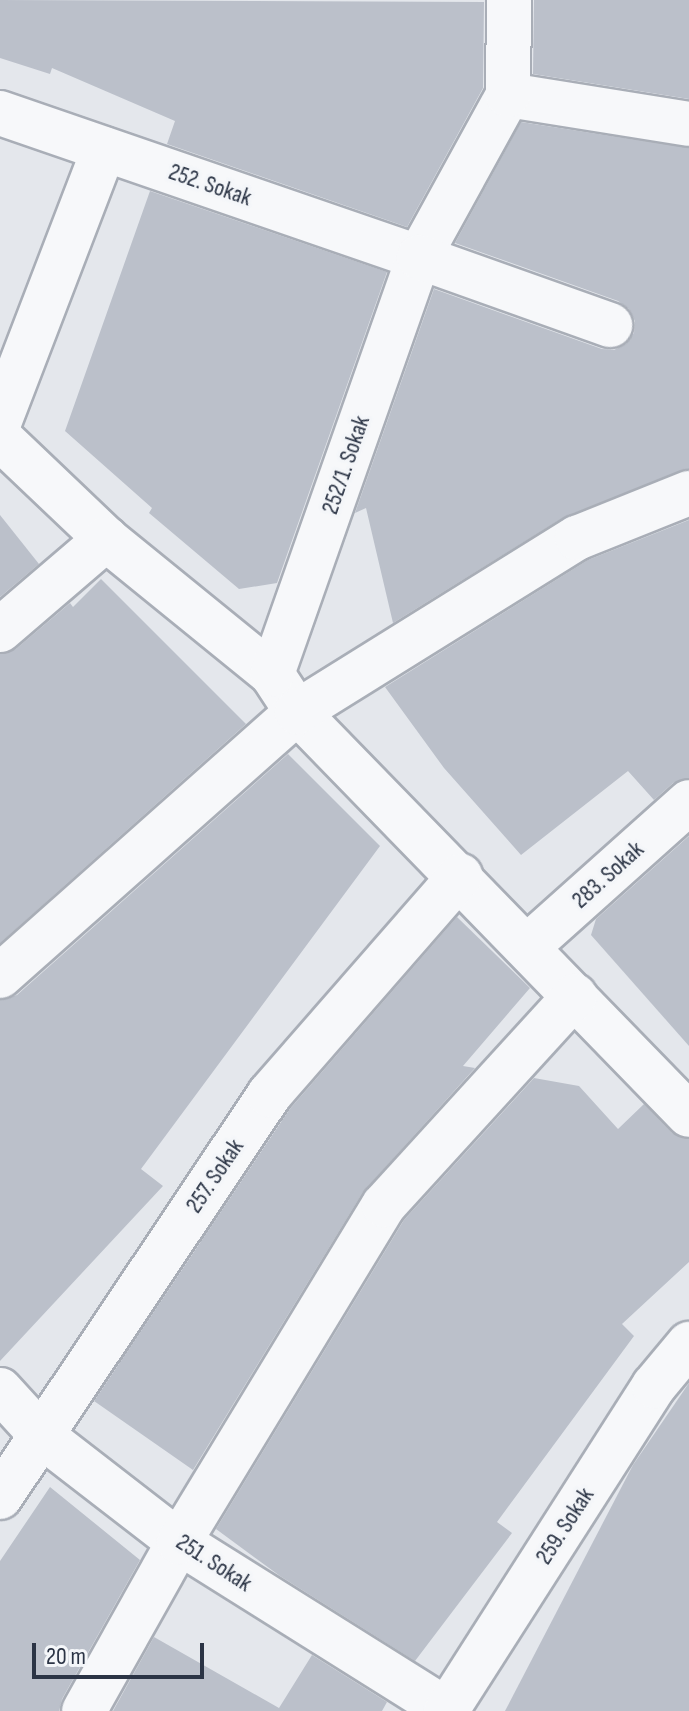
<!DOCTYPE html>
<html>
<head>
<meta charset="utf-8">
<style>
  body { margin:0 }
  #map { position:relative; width:689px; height:1711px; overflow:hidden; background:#e4e7ec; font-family:"Sofia Sans Condensed",sans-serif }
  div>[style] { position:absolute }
  .building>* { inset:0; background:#bbc0ca }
  .roads { filter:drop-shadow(2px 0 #a9aeb7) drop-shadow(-2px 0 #a9aeb7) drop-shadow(0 2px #a9aeb7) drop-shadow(0 -2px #a9aeb7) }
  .minor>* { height:44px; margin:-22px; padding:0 22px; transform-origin:22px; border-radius:22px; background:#f7f8fa }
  span { translate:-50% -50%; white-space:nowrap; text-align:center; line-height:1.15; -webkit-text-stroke:7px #f4f6f9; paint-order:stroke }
  .street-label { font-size:24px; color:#2b3445 }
  .scale { position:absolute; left:32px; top:1643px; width:172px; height:36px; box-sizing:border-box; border:4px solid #2b3445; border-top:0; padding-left:10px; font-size:24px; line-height:28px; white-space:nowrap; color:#2b3445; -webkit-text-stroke:6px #f4f6f9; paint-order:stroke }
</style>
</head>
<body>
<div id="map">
  <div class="building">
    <i style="clip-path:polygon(0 0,484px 2px,483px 88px,407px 227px,167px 144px,175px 121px,52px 68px,50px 74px,0 58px)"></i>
    <i style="clip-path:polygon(534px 0,689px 0,689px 99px,533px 74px)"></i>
    <i style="clip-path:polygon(521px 122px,689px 148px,689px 469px,564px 517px,393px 623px,366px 508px,355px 513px,434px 289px,602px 349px,614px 350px,626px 344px,634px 333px,635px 321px,629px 309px,618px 301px,455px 243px)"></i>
    <i style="clip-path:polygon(150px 191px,387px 272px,277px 583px,239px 589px,149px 513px,152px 508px,65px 431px)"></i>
    <i style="clip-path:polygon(0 515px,39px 564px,0 597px)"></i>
    <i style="clip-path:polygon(689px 520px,689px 778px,673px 783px,654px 800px,628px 771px,521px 855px,444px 768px,385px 687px,588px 560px)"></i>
    <i style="clip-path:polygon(101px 579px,246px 724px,0 943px,0 654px,16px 649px,70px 603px,73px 607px)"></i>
    <i style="clip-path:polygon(288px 754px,380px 846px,141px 1169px,163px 1186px,0 1361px,0 1000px,17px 995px)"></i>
    <i style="clip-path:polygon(689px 836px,689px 1046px,591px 935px,596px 919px)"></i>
    <i style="clip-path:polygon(457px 917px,530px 988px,463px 1066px,475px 1068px,363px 1192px,193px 1470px,94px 1401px,289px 1110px)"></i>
    <i style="clip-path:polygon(534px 1078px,579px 1086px,618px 1129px,644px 1104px,672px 1133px,689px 1139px,689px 1262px,622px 1324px,634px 1336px,497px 1522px,512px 1533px,415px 1661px,280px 1576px,216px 1529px,404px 1220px)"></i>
    <i style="clip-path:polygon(689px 1383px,689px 1711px,505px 1711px,633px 1465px)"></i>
    <i style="clip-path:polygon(50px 1487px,140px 1560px,62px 1699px,59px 1711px,0 1711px,0 1561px)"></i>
    <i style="clip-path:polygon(154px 1637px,279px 1708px,312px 1655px,387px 1702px,382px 1711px,113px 1711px)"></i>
  </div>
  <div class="roads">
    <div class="minor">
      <i style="left:508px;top:95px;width:183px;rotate:9.1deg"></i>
      <i style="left:0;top:113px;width:443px;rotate:19deg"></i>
      <i style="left:419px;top:257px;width:185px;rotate:-61.2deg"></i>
      <i style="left:508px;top:95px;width:95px;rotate:-89.4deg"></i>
      <i style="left:0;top:420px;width:290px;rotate:-69deg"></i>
      <i style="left:0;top:438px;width:146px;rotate:43.6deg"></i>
      <i style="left:106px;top:539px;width:214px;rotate:39.1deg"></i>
      <i style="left:272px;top:674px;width:45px;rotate:56.7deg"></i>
      <i style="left:297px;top:712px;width:562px;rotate:45.79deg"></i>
      <i style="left:0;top:630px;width:140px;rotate:-40.6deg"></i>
      <i style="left:272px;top:674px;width:442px;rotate:-70.6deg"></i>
      <i style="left:419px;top:257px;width:203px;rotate:19.6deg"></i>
      <i style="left:527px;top:947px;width:217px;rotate:-41.8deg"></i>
      <i style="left:0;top:976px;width:397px;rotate:-41.6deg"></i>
      <i style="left:297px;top:712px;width:330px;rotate:-31.9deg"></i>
      <i style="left:577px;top:538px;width:121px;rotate:-21.9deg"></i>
      <i style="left:0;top:1390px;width:62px;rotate:47.6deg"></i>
      <i style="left:42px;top:1436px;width:173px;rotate:37.7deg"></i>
      <i style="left:179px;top:1542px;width:318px;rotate:32.1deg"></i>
      <i style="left:0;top:1497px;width:484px;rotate:-56.2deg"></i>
      <i style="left:269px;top:1095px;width:291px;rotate:-48.9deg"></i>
      <i style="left:84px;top:1711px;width:194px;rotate:-60.7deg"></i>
      <i style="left:179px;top:1542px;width:394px;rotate:-58.7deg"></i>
      <i style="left:384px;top:1205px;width:283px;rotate:-47.6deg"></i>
      <i style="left:446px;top:1711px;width:386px;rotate:-57.4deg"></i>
      <i style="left:654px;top:1386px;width:55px;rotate:-50.2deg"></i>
    </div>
  </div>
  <div class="street-label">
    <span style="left:210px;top:185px;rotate:19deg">252. Sokak</span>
    <span style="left:346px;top:465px;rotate:-71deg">252/1. Sokak</span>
    <span style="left:608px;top:875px;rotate:-42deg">283. Sokak</span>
    <span style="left:215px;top:1176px;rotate:-56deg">257. Sokak</span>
    <span style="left:565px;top:1526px;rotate:-57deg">259. Sokak</span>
    <span style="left:214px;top:1563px;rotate:33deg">251. Sokak</span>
  </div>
  <div class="scale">20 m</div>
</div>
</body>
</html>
